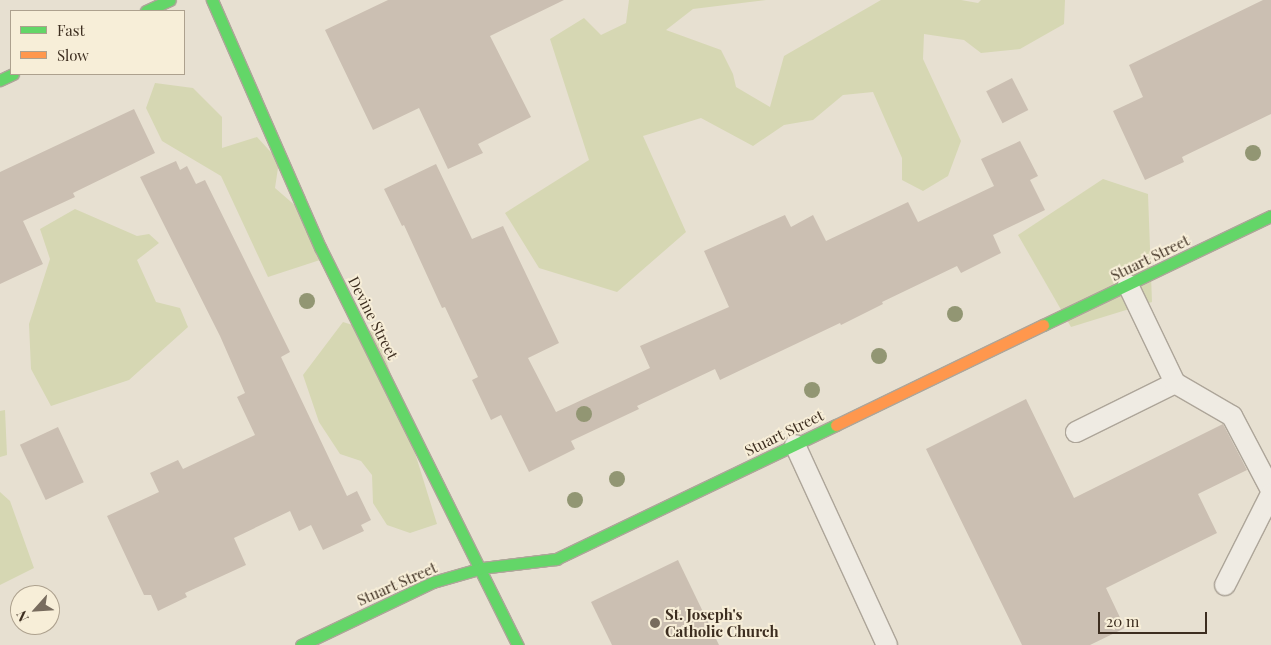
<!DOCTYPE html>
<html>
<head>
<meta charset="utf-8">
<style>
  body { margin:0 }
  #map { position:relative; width:1271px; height:645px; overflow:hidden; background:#e7e0d1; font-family:"Playfair Display",serif }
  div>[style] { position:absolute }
  .green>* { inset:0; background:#d6d7b3 }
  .building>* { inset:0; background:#cbbfb2; transform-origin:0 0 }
  .roads { filter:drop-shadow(1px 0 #ada599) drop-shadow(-1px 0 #ada599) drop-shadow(0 1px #ada599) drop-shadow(0 -1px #ada599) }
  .lane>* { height:20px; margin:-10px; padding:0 10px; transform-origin:10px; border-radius:10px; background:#efebe3 }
  .fast>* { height:11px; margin:-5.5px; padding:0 5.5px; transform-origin:5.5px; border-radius:5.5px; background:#63d668 }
  .slow>* { height:11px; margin:-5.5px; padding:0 5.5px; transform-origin:5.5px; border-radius:5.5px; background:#ff974d }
  .trees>* { width:16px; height:16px; margin:-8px; border-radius:50%; background:#929673 }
  .dots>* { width:14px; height:14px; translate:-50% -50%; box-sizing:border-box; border:2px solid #f7eed8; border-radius:50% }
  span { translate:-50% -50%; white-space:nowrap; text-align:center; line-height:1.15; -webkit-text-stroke:4px #f7eed8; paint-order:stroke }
  .street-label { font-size:15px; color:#3d2e20 }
  .poi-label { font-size:15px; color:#3d2e20; font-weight:700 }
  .left { translate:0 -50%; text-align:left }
  .legend { position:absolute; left:10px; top:10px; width:175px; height:65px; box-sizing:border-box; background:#f7eed8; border:1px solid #ada18e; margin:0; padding:6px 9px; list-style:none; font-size:15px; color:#3d2e20 }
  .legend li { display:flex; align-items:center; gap:10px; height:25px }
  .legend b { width:25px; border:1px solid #ada18e }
  .north { position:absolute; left:10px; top:585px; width:50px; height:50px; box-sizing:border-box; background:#f7eed8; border:1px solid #ada18e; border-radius:50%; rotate:244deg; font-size:14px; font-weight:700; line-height:20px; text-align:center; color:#3d2e20 }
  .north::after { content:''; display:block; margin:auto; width:18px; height:22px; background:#786c5e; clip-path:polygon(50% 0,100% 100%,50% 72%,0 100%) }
  .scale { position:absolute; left:1098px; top:612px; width:109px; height:22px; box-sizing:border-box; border:2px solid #3d2e20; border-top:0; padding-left:6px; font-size:15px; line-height:18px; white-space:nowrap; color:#3d2e20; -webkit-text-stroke:4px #f7eed8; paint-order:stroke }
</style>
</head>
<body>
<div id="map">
  <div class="green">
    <i style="clip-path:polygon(629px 0,766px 0,693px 9px,666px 30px,721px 50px,733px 74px,736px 87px,770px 107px,784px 56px,881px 0,961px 0,978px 3px,981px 0,1065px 0,1064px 24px,1020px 49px,981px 53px,964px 40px,924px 34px,923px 59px,961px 141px,948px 176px,923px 191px,902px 180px,902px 158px,873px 92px,843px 95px,813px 120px,784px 125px,753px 146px,701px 118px,643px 136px,686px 232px,617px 292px,539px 268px,505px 213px,589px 160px,550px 39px,584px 18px,601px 35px,626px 23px)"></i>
    <i style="clip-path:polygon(155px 83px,193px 88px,222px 117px,222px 148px,257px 137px,279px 161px,275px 188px,305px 214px,320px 260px,268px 277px,221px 176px,162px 141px,146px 108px)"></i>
    <i style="clip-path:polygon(1103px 179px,1148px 194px,1152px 302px,1071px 327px,1018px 235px)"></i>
    <i style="clip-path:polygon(75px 209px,137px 236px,149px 234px,159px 243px,137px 260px,156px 302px,180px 308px,188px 327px,129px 380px,51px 406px,31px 369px,29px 324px,50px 259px,40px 229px)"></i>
    <i style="clip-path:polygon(343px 322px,378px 333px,437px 524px,410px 533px,387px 525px,373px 503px,372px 475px,361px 461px,340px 454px,319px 422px,303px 375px)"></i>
    <i style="clip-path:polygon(5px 410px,7px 455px,0 457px,0 411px)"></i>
    <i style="clip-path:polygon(0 492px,10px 501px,34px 568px,0 585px)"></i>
  </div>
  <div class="building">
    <i style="clip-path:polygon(388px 0,564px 0,490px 36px,531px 117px,478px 144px,483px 153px,448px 169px,419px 108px,373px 130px,325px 30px)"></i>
    <i style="clip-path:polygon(1263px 0,1271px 0,1271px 114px,1182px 157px,1184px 162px,1145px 180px,1113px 111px,1143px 97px,1129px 65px)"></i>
    <i style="left:1012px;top:78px;width:36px;height:29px;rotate:63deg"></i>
    <i style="clip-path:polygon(134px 109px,155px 153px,73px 193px,75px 197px,23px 221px,43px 264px,0 284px,0 172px)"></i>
    <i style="clip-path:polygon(1020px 141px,1038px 176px,1030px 180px,1045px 210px,993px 235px,1001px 253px,961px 273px,957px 266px,882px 302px,883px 304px,841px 325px,840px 323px,720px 380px,715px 369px,637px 406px,639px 409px,571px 441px,575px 449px,529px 472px,501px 415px,491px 420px,472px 380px,478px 377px,445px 307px,442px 308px,404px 225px,402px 226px,384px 189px,436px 164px,472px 239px,503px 226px,559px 343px,528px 358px,556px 412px,650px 368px,640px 346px,729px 307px,704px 251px,785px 215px,791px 227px,813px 215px,826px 241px,908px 202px,918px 222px,994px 186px,981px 159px)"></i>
    <i style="clip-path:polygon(176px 161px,180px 170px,187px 166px,196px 184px,205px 180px,290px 352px,281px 357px,347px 496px,357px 491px,371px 520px,361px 525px,364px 531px,323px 550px,311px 525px,299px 531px,290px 511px,234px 538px,246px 565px,185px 593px,187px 597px,158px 611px,151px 595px,144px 595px,107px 516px,159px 492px,150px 473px,178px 460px,183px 469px,255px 435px,237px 397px,245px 393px,220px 336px,140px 177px)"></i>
    <i style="clip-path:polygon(1026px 399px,1074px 498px,1223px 424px,1247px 470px,1198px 494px,1217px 533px,1106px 588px,1125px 628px,1090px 645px,1022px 645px,926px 449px)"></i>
    <i style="left:58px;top:427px;width:61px;height:42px;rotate:65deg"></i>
    <i style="clip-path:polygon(678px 560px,719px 645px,612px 645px,591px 602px)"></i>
  </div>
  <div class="roads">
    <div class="lane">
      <i style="left:1175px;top:383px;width:66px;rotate:30.1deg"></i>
      <i style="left:1232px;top:416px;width:84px;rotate:62.2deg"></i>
      <i style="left:1076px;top:432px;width:110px;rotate:-26.3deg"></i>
      <i style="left:1175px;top:383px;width:109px;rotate:-115.6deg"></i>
      <i style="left:795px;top:445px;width:220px;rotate:65.3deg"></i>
      <i style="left:1225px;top:585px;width:102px;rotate:-63.2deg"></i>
    </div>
    <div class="fast">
      <i style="left:212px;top:0;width:270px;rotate:66.4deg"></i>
      <i style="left:320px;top:247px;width:445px;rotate:63.6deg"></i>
      <i style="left:146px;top:11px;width:26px;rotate:-25deg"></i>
      <i style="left:0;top:80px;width:14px;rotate:-25deg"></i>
      <i style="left:1043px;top:325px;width:253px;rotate:-25.6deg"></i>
      <i style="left:301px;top:645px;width:146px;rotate:-25.5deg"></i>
      <i style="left:433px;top:582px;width:51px;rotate:-15.9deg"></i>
      <i style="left:482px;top:568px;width:75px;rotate:-6.9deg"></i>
      <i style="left:556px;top:559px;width:310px;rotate:-25.6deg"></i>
    </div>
    <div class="slow">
      <i style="left:836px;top:425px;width:230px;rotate:-25.8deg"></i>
    </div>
  </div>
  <div class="trees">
    <i style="left:1253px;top:153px"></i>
    <i style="left:307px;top:301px"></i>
    <i style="left:955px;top:314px"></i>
    <i style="left:879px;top:356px"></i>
    <i style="left:812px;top:390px"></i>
    <i style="left:584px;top:414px"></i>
    <i style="left:617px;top:479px"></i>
    <i style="left:575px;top:500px"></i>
  </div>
  <div class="dots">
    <i style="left:655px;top:623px;background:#786c5e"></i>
  </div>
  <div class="street-label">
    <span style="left:1150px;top:258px;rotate:-26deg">Stuart Street</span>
    <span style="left:373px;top:318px;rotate:63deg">Devine Street</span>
    <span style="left:784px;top:433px;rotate:-26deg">Stuart Street</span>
    <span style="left:397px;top:584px;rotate:-24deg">Stuart Street</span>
  </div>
  <div class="poi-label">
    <span class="left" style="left:665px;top:623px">St. Joseph's<br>Catholic Church</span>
  </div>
  <ul class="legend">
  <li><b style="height:6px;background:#63d668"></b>Fast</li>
  <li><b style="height:6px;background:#ff974d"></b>Slow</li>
  </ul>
  <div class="north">N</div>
  <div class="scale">20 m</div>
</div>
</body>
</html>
